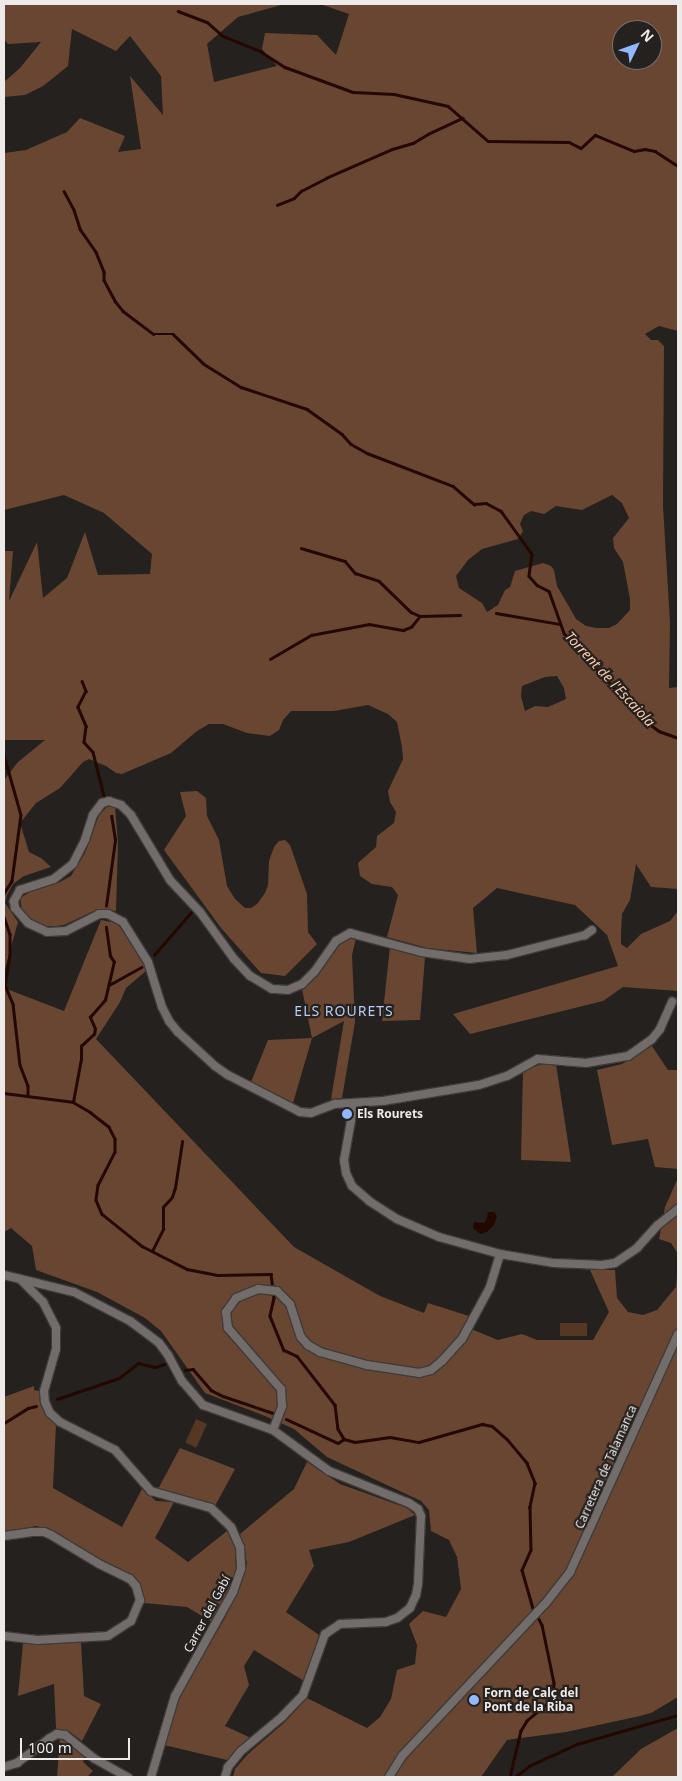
<!DOCTYPE html>
<html>
<head>
<meta charset="utf-8">
<style>
  body { margin:0 }
  #map { position:relative; width:682px; height:1781px; overflow:hidden; background:#25211e; font-family:"Noto Sans",sans-serif }
  div>[style] { position:absolute }
  .green>* { inset:0; background:#563724; transform-origin:0 0 }
  .forest>* { inset:0; background:#684631 }
  .water>* { inset:0; background:#240800 }
  .stream>* { height:2.5px; margin:-1.25px; padding:0 1.25px; transform-origin:1.25px; border-radius:1.25px; background:#240800 }
  .roads { filter:drop-shadow(1px 0 #3f3b3a) drop-shadow(-1px 0 #3f3b3a) drop-shadow(0 1px #3f3b3a) drop-shadow(0 -1px #3f3b3a) }
  .minor>* { height:8px; margin:-4px; padding:0 4px; transform-origin:4px; border-radius:4px; background:#726d6a }
  .dots>* { width:14px; height:14px; translate:-50% -50%; box-sizing:border-box; border:2px solid #25211e; border-radius:50% }
  span { translate:-50% -50%; white-space:nowrap; text-align:center; line-height:1.15; -webkit-text-stroke:4.5px #25211e; paint-order:stroke }
  .poi-label { font-size:12px; color:#edeae9; font-weight:700 }
  .left { translate:0 -50%; text-align:left }
  .street-label { font-size:12px; color:#edeae9 }
  .water-label { font-size:14px; color:#fbc9ab; font-style:italic }
  .neighbourhood-label { font-size:14px; color:#b6ccf3; letter-spacing:1px }
  .frame { position:absolute; inset:0; border:5px solid #edeae9; pointer-events:none }
  .north { position:absolute; left:612px; top:20px; width:50px; height:50px; box-sizing:border-box; background:#25211e; border:1px solid #75716f; border-radius:50%; rotate:48deg; font-size:14px; font-weight:700; line-height:20px; text-align:center; color:#edeae9 }
  .north::after { content:''; display:block; margin:auto; width:18px; height:22px; background:#91b8fd; clip-path:polygon(50% 0,100% 100%,50% 72%,0 100%) }
  .scale { position:absolute; left:20px; top:1738px; width:110px; height:22px; box-sizing:border-box; border:2px solid #edeae9; border-top:0; padding-left:6px; font-size:15px; line-height:18px; white-space:nowrap; color:#edeae9; -webkit-text-stroke:4px #25211e; paint-order:stroke }
</style>
</head>
<body>
<div id="map">
  <div class="green">
    <i style="left:587px;top:1323px;width:13px;height:27px;rotate:90deg"></i>
    <i style="left:196px;top:1419px;width:12px;height:26px;rotate:24deg"></i>
  </div>
  <div class="forest">
    <i style="clip-path:polygon(evenodd,4px 4px,285px 4px,238px 17px,207px 44px,214px 82px,277px 66px,262px 49px,265px 33px,317px 35px,336px 55px,349px 14px,320px 4px,678px 4px,678px 331px,659px 326px,645px 334px,651px 340px,658px 340px,664px 346px,663px 506px,670px 622px,669px 688px,678px 687px,678px 889px,651px 887px,636px 864px,630px 900px,622px 914px,621px 933px,621px 944px,627px 948px,641px 934px,670px 921px,678px 911px,678px 991px,623px 987px,603px 1001px,470px 1034px,453px 1014px,618px 966px,607px 935px,575px 905px,497px 888px,473px 908px,477px 953px,427px 948px,387px 937px,398px 895px,392px 887px,372px 884px,360px 876px,358px 863px,376px 847px,377px 836px,394px 823px,396px 812px,390px 802px,388px 791px,403px 759px,402px 747px,397px 722px,388px 714px,368px 705px,334px 711px,291px 711px,283px 720px,279px 730px,270px 736px,247px 733px,223px 724px,209px 724px,197px 731px,171px 753px,122px 774px,116px 773px,106px 766px,89px 759px,83px 762px,60px 788px,36px 803px,20px 823px,29px 852px,41px 858px,51px 867px,24px 876px,13px 884px,7px 895px,5px 903px,18px 922px,4px 972px,4px 780px,18px 762px,45px 740px,4px 740px,4px 551px,13px 551px,9px 601px,37px 542px,43px 598px,67px 578px,85px 532px,98px 575px,150px 574px,152px 554px,104px 513px,64px 495px,4px 510px,4px 153px,26px 150px,67px 132px,80px 118px,125px 136px,118px 152px,141px 149px,130px 76px,163px 115px,161px 76px,130px 36px,116px 51px,72px 29px,68px 66px,43px 86px,25px 95px,4px 97px,4px 82px,20px 68px,41px 42px,8px 44px,4px 39px,4px 4px,622px 30px,652px 30px,652px 60px,622px 60px,622px 30px,4px 4px,612px 495px,622px 503px,629px 518px,613px 538px,614px 548px,623px 562px,630px 599px,630px 610px,617px 624px,609px 628px,597px 628px,586px 626px,576px 619px,557px 586px,554px 570px,551px 566px,543px 563px,515px 571px,510px 587px,505px 590px,498px 605px,487px 612px,482px 603px,459px 588px,456px 576px,468px 560px,482px 549px,518px 539px,523px 531px,520px 524px,524px 515px,531px 511px,544px 514px,556px 506px,582px 510px,612px 495px,4px 4px,557px 676px,564px 688px,566px 699px,548px 707px,535px 706px,525px 711px,521px 696px,522px 686px,545px 677px,557px 676px)"></i>
    <i style="clip-path:polygon(197px 791px,206px 798px,207px 816px,219px 840px,227px 886px,235px 899px,245px 908px,251px 908px,257px 904px,265px 893px,268px 885px,269px 861px,274px 847px,279px 841px,285px 840px,290px 845px,307px 894px,308px 932px,317px 944px,285px 976px,261px 973px,221px 928px,164px 850px,186px 816px,180px 792px)"></i>
    <i style="clip-path:polygon(107px 807px,115px 807px,118px 843px,116px 911px,98px 909px,64px 925px,56px 926px,44px 926px,34px 921px,22px 910px,20px 898px,30px 892px,58px 883px,71px 876px,85px 853px,99px 815px)"></i>
    <i style="clip-path:polygon(101px 920px,117px 923px,138px 953px,147px 970px,126px 988px,120px 1002px,96px 1039px,294px 1247px,380px 1296px,424px 1313px,428px 1303px,472px 1317px,471px 1329px,498px 1340px,522px 1334px,537px 1340px,593px 1340px,609px 1312px,590px 1270px,615px 1270px,617px 1298px,628px 1312px,643px 1315px,657px 1310px,676px 1287px,678px 1265px,678px 1697px,651px 1713px,640px 1716px,566px 1732px,507px 1740px,481px 1777px,233px 1777px,235px 1769px,248px 1754px,285px 1722px,307px 1698px,367px 1728px,380px 1717px,391px 1699px,397px 1670px,415px 1664px,417px 1645px,409px 1624px,423px 1611px,446px 1617px,461px 1589px,457px 1557px,449px 1540px,431px 1531px,429px 1510px,421px 1501px,327px 1457px,294px 1429px,265px 1416px,205px 1393px,161px 1331px,145px 1318px,97px 1292px,36px 1270px,32px 1246px,11px 1228px,4px 1232px,4px 988px,64px 1011px)"></i>
    <i style="clip-path:polygon(350px 938px,356px 938px,352px 955px,355px 1022px,342px 1098px,331px 1099px,344px 1021px,312px 1038px,293px 1103px,251px 1082px,268px 1040px,312px 1038px,302px 989px,318px 975px,341px 943px)"></i>
    <i style="clip-path:polygon(390px 947px,425px 957px,420px 1020px,382px 1021px)"></i>
    <i style="clip-path:polygon(652px 1046px,668px 1070px,678px 1070px,678px 1169px,655px 1167px,648px 1139px,612px 1145px,597px 1070px,622px 1064px)"></i>
    <i style="clip-path:polygon(542px 1064px,556px 1064px,571px 1162px,521px 1160px,523px 1071px)"></i>
    <i style="clip-path:polygon(678px 1178px,678px 1254px,671px 1243px,659px 1239px,665px 1207px)"></i>
    <i style="clip-path:polygon(34px 1386px,34px 1390px,39px 1391px,44px 1411px,56px 1424px,53px 1488px,122px 1527px,142px 1489px,156px 1501px,174px 1502px,155px 1538px,188px 1562px,227px 1531px,235px 1546px,236px 1569px,226px 1596px,212px 1622px,187px 1607px,144px 1603px,141px 1585px,131px 1574px,98px 1558px,51px 1530px,36px 1526px,4px 1532px,4px 1397px)"></i>
    <i style="clip-path:polygon(180px 1448px,235px 1469px,215px 1506px,158px 1489px)"></i>
    <i style="clip-path:polygon(307px 1462px,340px 1484px,407px 1508px,415px 1515px,349px 1542px,309px 1550px,314px 1566px,286px 1612px,319px 1635px,304px 1681px,254px 1650px,244px 1666px,249px 1685px,225px 1726px,251px 1738px,227px 1760px,164px 1745px,181px 1693px,225px 1618px,241px 1585px,247px 1563px,240px 1534px,294px 1489px)"></i>
    <i style="clip-path:polygon(81px 1642px,84px 1696px,101px 1704px,82px 1741px,70px 1732px,56px 1729px,54px 1684px,18px 1696px,23px 1644px)"></i>
    <i style="clip-path:polygon(678px 1728px,678px 1777px,612px 1777px,641px 1749px)"></i>
    <i style="clip-path:polygon(60px 1738px,68px 1742px,85px 1756px,83px 1762px,93px 1771px,87px 1777px,57px 1777px)"></i>
  </div>
  <div class="water">
    <i style="clip-path:polygon(488px 1212px,494px 1212px,497px 1216px,494px 1225px,487px 1232px,480px 1234px,473px 1228px,474px 1222px,483px 1223px,486px 1221px)"></i>
  </div>
  <div class="stream">
    <i style="left:178px;top:11px;width:31px;rotate:21deg"></i>
    <i style="left:207px;top:22px;width:21px;rotate:41deg"></i>
    <i style="left:223px;top:36px;width:40px;rotate:22deg"></i>
    <i style="left:260px;top:51px;width:30px;rotate:33deg"></i>
    <i style="left:285px;top:67px;width:72px;rotate:20.2deg"></i>
    <i style="left:353px;top:92px;width:41px;rotate:2.8deg"></i>
    <i style="left:394px;top:94px;width:55px;rotate:12.5deg"></i>
    <i style="left:448px;top:106px;width:53px;rotate:41.2deg"></i>
    <i style="left:488px;top:141px;width:81px;rotate:0.7deg"></i>
    <i style="left:569px;top:142px;width:13px;rotate:27deg"></i>
    <i style="left:581px;top:148px;width:19px;rotate:-43deg"></i>
    <i style="left:595px;top:135px;width:42px;rotate:22.3deg"></i>
    <i style="left:634px;top:151px;width:11px;rotate:-10deg"></i>
    <i style="left:645px;top:149px;width:10px;rotate:11deg"></i>
    <i style="left:655px;top:151px;width:27px;rotate:33deg"></i>
    <i style="left:64px;top:191px;width:21px;rotate:62deg"></i>
    <i style="left:74px;top:210px;width:20px;rotate:72deg"></i>
    <i style="left:80px;top:229px;width:28px;rotate:55deg"></i>
    <i style="left:96px;top:252px;width:22px;rotate:68deg"></i>
    <i style="left:104px;top:272px;width:8px;rotate:90deg"></i>
    <i style="left:104px;top:280px;width:24px;rotate:62deg"></i>
    <i style="left:115px;top:301px;width:13px;rotate:51deg"></i>
    <i style="left:123px;top:311px;width:38px;rotate:37deg"></i>
    <i style="left:153px;top:334px;width:20px"></i>
    <i style="left:173px;top:334px;width:43px;rotate:44.1deg"></i>
    <i style="left:204px;top:364px;width:44px;rotate:31.9deg"></i>
    <i style="left:241px;top:387px;width:70px;rotate:18.4deg"></i>
    <i style="left:307px;top:409px;width:43px;rotate:35.5deg"></i>
    <i style="left:342px;top:434px;width:13px;rotate:48deg"></i>
    <i style="left:351px;top:444px;width:18px;rotate:29deg"></i>
    <i style="left:367px;top:453px;width:92px;rotate:21deg"></i>
    <i style="left:453px;top:486px;width:28px;rotate:41deg"></i>
    <i style="left:474px;top:504px;width:12px;rotate:-5deg"></i>
    <i style="left:486px;top:503px;width:17px;rotate:28deg"></i>
    <i style="left:501px;top:511px;width:53px;rotate:54.2deg"></i>
    <i style="left:532px;top:554px;width:22px;rotate:98deg"></i>
    <i style="left:529px;top:576px;width:12px;rotate:48deg"></i>
    <i style="left:537px;top:585px;width:13px;rotate:27deg"></i>
    <i style="left:549px;top:591px;width:45px;rotate:70.3deg"></i>
    <i style="left:564px;top:633px;width:118px;rotate:47.4deg"></i>
    <i style="left:644px;top:720px;width:19px;rotate:36deg"></i>
    <i style="left:659px;top:731px;width:20px;rotate:20deg"></i>
    <i style="left:277px;top:205px;width:18px;rotate:-22deg"></i>
    <i style="left:294px;top:198px;width:10px;rotate:-45deg"></i>
    <i style="left:301px;top:191px;width:28px;rotate:-27deg"></i>
    <i style="left:326px;top:178px;width:72px;rotate:-23.7deg"></i>
    <i style="left:392px;top:149px;width:22px;rotate:-16deg"></i>
    <i style="left:413px;top:143px;width:17px;rotate:-31deg"></i>
    <i style="left:428px;top:134px;width:38px;rotate:-25deg"></i>
    <i style="left:301px;top:548px;width:46px;rotate:16.5deg"></i>
    <i style="left:345px;top:561px;width:16px;rotate:50deg"></i>
    <i style="left:355px;top:573px;width:25px;rotate:18deg"></i>
    <i style="left:379px;top:581px;width:45px;rotate:44.1deg"></i>
    <i style="left:411px;top:612px;width:10px;rotate:24deg"></i>
    <i style="left:496px;top:613px;width:65px;rotate:9.8deg"></i>
    <i style="left:270px;top:659px;width:48px;rotate:-30.3deg"></i>
    <i style="left:311px;top:635px;width:59px;rotate:-10.7deg"></i>
    <i style="left:369px;top:624px;width:35px;rotate:10deg"></i>
    <i style="left:403px;top:630px;width:9px;rotate:-21deg"></i>
    <i style="left:411px;top:627px;width:14px;rotate:-51deg"></i>
    <i style="left:420px;top:616px;width:40px;rotate:-1.4deg"></i>
    <i style="left:82px;top:681px;width:11px;rotate:68deg"></i>
    <i style="left:86px;top:691px;width:18px;rotate:117deg"></i>
    <i style="left:78px;top:707px;width:21px;rotate:67deg"></i>
    <i style="left:86px;top:726px;width:16px;rotate:97deg"></i>
    <i style="left:84px;top:742px;width:13px;rotate:48deg"></i>
    <i style="left:93px;top:752px;width:45px;rotate:76deg"></i>
    <i style="left:4px;top:755px;width:62px;rotate:74.2deg"></i>
    <i style="left:21px;top:815px;width:67px;rotate:97.8deg"></i>
    <i style="left:12px;top:881px;width:15px;rotate:122deg"></i>
    <i style="left:106px;top:906px;width:67px;rotate:-82.2deg"></i>
    <i style="left:115px;top:840px;width:24px;rotate:-99deg"></i>
    <i style="left:4px;top:917px;width:18px;rotate:71deg"></i>
    <i style="left:10px;top:934px;width:21px;rotate:90deg"></i>
    <i style="left:10px;top:955px;width:30px;rotate:99deg"></i>
    <i style="left:5px;top:985px;width:21px;rotate:67deg"></i>
    <i style="left:13px;top:1004px;width:61px;rotate:83.5deg"></i>
    <i style="left:20px;top:1065px;width:22px;rotate:69deg"></i>
    <i style="left:28px;top:1086px;width:9px;rotate:90deg"></i>
    <i style="left:154px;top:955px;width:60px;rotate:-49.1deg"></i>
    <i style="left:109px;top:985px;width:37px;rotate:-29deg"></i>
    <i style="left:4px;top:1093px;width:70px;rotate:7.4deg"></i>
    <i style="left:73px;top:1102px;width:20px;rotate:30deg"></i>
    <i style="left:90px;top:1112px;width:24px;rotate:38deg"></i>
    <i style="left:109px;top:1127px;width:13px;rotate:63deg"></i>
    <i style="left:115px;top:1139px;width:13px;rotate:90deg"></i>
    <i style="left:115px;top:1152px;width:37px;rotate:117deg"></i>
    <i style="left:98px;top:1185px;width:15px;rotate:98deg"></i>
    <i style="left:96px;top:1200px;width:15px;rotate:67deg"></i>
    <i style="left:102px;top:1214px;width:51px;rotate:38.7deg"></i>
    <i style="left:142px;top:1246px;width:51px;rotate:27.1deg"></i>
    <i style="left:187px;top:1269px;width:32px;rotate:11deg"></i>
    <i style="left:218px;top:1275px;width:53px;rotate:-1.1deg"></i>
    <i style="left:271px;top:1274px;width:24px;rotate:83deg"></i>
    <i style="left:274px;top:1298px;width:18px;rotate:103deg"></i>
    <i style="left:270px;top:1316px;width:37px;rotate:68deg"></i>
    <i style="left:284px;top:1350px;width:14px;rotate:25deg"></i>
    <i style="left:297px;top:1356px;width:62px;rotate:52.2deg"></i>
    <i style="left:335px;top:1405px;width:24px;rotate:83deg"></i>
    <i style="left:338px;top:1429px;width:12px;rotate:59deg"></i>
    <i style="left:344px;top:1439px;width:11px;rotate:15deg"></i>
    <i style="left:355px;top:1442px;width:35px;rotate:-8deg"></i>
    <i style="left:390px;top:1437px;width:29px;rotate:10deg"></i>
    <i style="left:419px;top:1442px;width:66px;rotate:-15.9deg"></i>
    <i style="left:482px;top:1424px;width:10px;rotate:11deg"></i>
    <i style="left:492px;top:1426px;width:20px;rotate:41deg"></i>
    <i style="left:507px;top:1439px;width:31px;rotate:50deg"></i>
    <i style="left:527px;top:1463px;width:22px;rotate:68deg"></i>
    <i style="left:535px;top:1483px;width:25px;rotate:102deg"></i>
    <i style="left:530px;top:1507px;width:43px;rotate:88.7deg"></i>
    <i style="left:531px;top:1550px;width:22px;rotate:114deg"></i>
    <i style="left:522px;top:1570px;width:40px;rotate:74deg"></i>
    <i style="left:533px;top:1608px;width:19px;rotate:62deg"></i>
    <i style="left:542px;top:1625px;width:59px;rotate:78.3deg"></i>
    <i style="left:554px;top:1683px;width:13px;rotate:94deg"></i>
    <i style="left:553px;top:1696px;width:10px;rotate:127deg"></i>
    <i style="left:547px;top:1704px;width:26px;rotate:140deg"></i>
    <i style="left:527px;top:1721px;width:12px;rotate:121deg"></i>
    <i style="left:521px;top:1731px;width:47px;rotate:103.4deg"></i>
    <i style="left:73px;top:1102px;width:44px;rotate:-79.5deg"></i>
    <i style="left:81px;top:1059px;width:13px;rotate:-90deg"></i>
    <i style="left:81px;top:1046px;width:18px;rotate:-43deg"></i>
    <i style="left:94px;top:1034px;width:5px;rotate:-79deg"></i>
    <i style="left:95px;top:1029px;width:13px;rotate:-113deg"></i>
    <i style="left:90px;top:1017px;width:23px;rotate:-49deg"></i>
    <i style="left:105px;top:1000px;width:39px;rotate:-77deg"></i>
    <i style="left:114px;top:962px;width:7px;rotate:-124deg"></i>
    <i style="left:110px;top:956px;width:29px;rotate:-98deg"></i>
    <i style="left:152px;top:1251px;width:25px;rotate:-63deg"></i>
    <i style="left:163px;top:1229px;width:22px;rotate:-90deg"></i>
    <i style="left:163px;top:1207px;width:13px;rotate:-48deg"></i>
    <i style="left:172px;top:1197px;width:9px;rotate:-72deg"></i>
    <i style="left:175px;top:1188px;width:47px;rotate:-81.3deg"></i>
    <i style="left:185px;top:1370px;width:8px;rotate:-7deg"></i>
    <i style="left:193px;top:1369px;width:28px;rotate:49deg"></i>
    <i style="left:211px;top:1390px;width:13px;rotate:27deg"></i>
    <i style="left:223px;top:1396px;width:53px;rotate:18.8deg"></i>
    <i style="left:57px;top:1399px;width:65px;rotate:-18.7deg"></i>
    <i style="left:119px;top:1378px;width:24px;rotate:-38deg"></i>
    <i style="left:138px;top:1363px;width:17px;rotate:13deg"></i>
    <i style="left:155px;top:1367px;width:10px;rotate:-17deg"></i>
    <i style="left:286px;top:1419px;width:57px;rotate:24.8deg"></i>
    <i style="left:338px;top:1443px;width:7px;rotate:-34deg"></i>
    <i style="left:4px;top:1423px;width:28px;rotate:-32deg"></i>
    <i style="left:28px;top:1408px;width:8px;rotate:-14deg"></i>
    <i style="left:515px;top:1777px;width:18px;rotate:-38deg"></i>
    <i style="left:529px;top:1766px;width:53px;rotate:-24.6deg"></i>
    <i style="left:577px;top:1744px;width:105px;rotate:-16deg"></i>
  </div>
  <div class="roads">
    <div class="minor">
      <i style="left:592px;top:930px;width:9px;rotate:144deg"></i>
      <i style="left:585px;top:935px;width:81px;rotate:165.6deg"></i>
      <i style="left:507px;top:955px;width:37px;rotate:174deg"></i>
      <i style="left:470px;top:959px;width:49px;rotate:-171.9deg"></i>
      <i style="left:421px;top:952px;width:73px;rotate:-165deg"></i>
      <i style="left:350px;top:933px;width:16px;rotate:150deg"></i>
      <i style="left:336px;top:941px;width:37px;rotate:125deg"></i>
      <i style="left:315px;top:971px;width:18px;rotate:135deg"></i>
      <i style="left:302px;top:984px;width:15px;rotate:157deg"></i>
      <i style="left:288px;top:990px;width:16px;rotate:-176deg"></i>
      <i style="left:272px;top:989px;width:26px;rotate:-149deg"></i>
      <i style="left:250px;top:976px;width:23px;rotate:-133deg"></i>
      <i style="left:234px;top:959px;width:58px;rotate:-125.9deg"></i>
      <i style="left:200px;top:912px;width:44px;rotate:-133.2deg"></i>
      <i style="left:170px;top:880px;width:76px;rotate:-121deg"></i>
      <i style="left:131px;top:815px;width:14px;rotate:-135deg"></i>
      <i style="left:121px;top:805px;width:13px;rotate:-162deg"></i>
      <i style="left:109px;top:801px;width:7px;rotate:164deg"></i>
      <i style="left:102px;top:803px;width:15px;rotate:127deg"></i>
      <i style="left:93px;top:815px;width:26px;rotate:108deg"></i>
      <i style="left:85px;top:840px;width:27px;rotate:117deg"></i>
      <i style="left:73px;top:864px;width:24px;rotate:142deg"></i>
      <i style="left:54px;top:879px;width:36px;rotate:162deg"></i>
      <i style="left:20px;top:890px;width:13px;rotate:119deg"></i>
      <i style="left:14px;top:901px;width:7px;rotate:82deg"></i>
      <i style="left:15px;top:908px;width:20px;rotate:49deg"></i>
      <i style="left:28px;top:923px;width:21px;rotate:25deg"></i>
      <i style="left:47px;top:932px;width:19px;rotate:-3deg"></i>
      <i style="left:66px;top:931px;width:37px;rotate:-27deg"></i>
      <i style="left:99px;top:914px;width:9px"></i>
      <i style="left:108px;top:914px;width:17px;rotate:28deg"></i>
      <i style="left:123px;top:922px;width:47px;rotate:58deg"></i>
      <i style="left:148px;top:962px;width:47px;rotate:72.7deg"></i>
      <i style="left:162px;top:1007px;width:16px;rotate:63deg"></i>
      <i style="left:169px;top:1021px;width:14px;rotate:51deg"></i>
      <i style="left:178px;top:1032px;width:50px;rotate:42.6deg"></i>
      <i style="left:215px;top:1066px;width:16px;rotate:35deg"></i>
      <i style="left:228px;top:1075px;width:81px;rotate:27.2deg"></i>
      <i style="left:300px;top:1112px;width:11px;rotate:5deg"></i>
      <i style="left:311px;top:1113px;width:26px;rotate:-21deg"></i>
      <i style="left:335px;top:1104px;width:48px;rotate:-3.6deg"></i>
      <i style="left:383px;top:1101px;width:97px;rotate:-9.5deg"></i>
      <i style="left:479px;top:1085px;width:29px;rotate:-18deg"></i>
      <i style="left:507px;top:1076px;width:35px;rotate:-29deg"></i>
      <i style="left:538px;top:1059px;width:48px;rotate:4.8deg"></i>
      <i style="left:586px;top:1063px;width:43px;rotate:-9.5deg"></i>
      <i style="left:628px;top:1056px;width:29px;rotate:-35deg"></i>
      <i style="left:652px;top:1039px;width:13px;rotate:-51deg"></i>
      <i style="left:660px;top:1029px;width:30px;rotate:-66deg"></i>
      <i style="left:354px;top:1104px;width:57px;rotate:100.1deg"></i>
      <i style="left:344px;top:1160px;width:13px;rotate:81deg"></i>
      <i style="left:346px;top:1173px;width:14px;rotate:65deg"></i>
      <i style="left:352px;top:1186px;width:23px;rotate:41deg"></i>
      <i style="left:369px;top:1201px;width:33px;rotate:33deg"></i>
      <i style="left:397px;top:1219px;width:46px;rotate:23.2deg"></i>
      <i style="left:439px;top:1237px;width:63px;rotate:15.6deg"></i>
      <i style="left:500px;top:1254px;width:55px;rotate:9.5deg"></i>
      <i style="left:554px;top:1263px;width:48px;rotate:2.4deg"></i>
      <i style="left:602px;top:1265px;width:13px;rotate:-9deg"></i>
      <i style="left:615px;top:1263px;width:27px;rotate:-34deg"></i>
      <i style="left:637px;top:1248px;width:31px;rotate:-48deg"></i>
      <i style="left:658px;top:1225px;width:26px;rotate:-39deg"></i>
      <i style="left:4px;top:1275px;width:72px;rotate:13.7deg"></i>
      <i style="left:74px;top:1292px;width:63px;rotate:27.4deg"></i>
      <i style="left:130px;top:1321px;width:36px;rotate:37deg"></i>
      <i style="left:159px;top:1343px;width:15px;rotate:53deg"></i>
      <i style="left:168px;top:1355px;width:30px;rotate:62deg"></i>
      <i style="left:182px;top:1381px;width:32px;rotate:49deg"></i>
      <i style="left:203px;top:1405px;width:74px;rotate:19.7deg"></i>
      <i style="left:273px;top:1430px;width:69px;rotate:36.2deg"></i>
      <i style="left:329px;top:1471px;width:86px;rotate:21.8deg"></i>
      <i style="left:409px;top:1503px;width:11px;rotate:34deg"></i>
      <i style="left:418px;top:1509px;width:8px;rotate:67deg"></i>
      <i style="left:421px;top:1516px;width:68px;rotate:92.5deg"></i>
      <i style="left:418px;top:1584px;width:11px;rotate:100deg"></i>
      <i style="left:416px;top:1595px;width:14px;rotate:115deg"></i>
      <i style="left:410px;top:1608px;width:16px;rotate:142deg"></i>
      <i style="left:397px;top:1618px;width:12px;rotate:160deg"></i>
      <i style="left:386px;top:1622px;width:46px;rotate:177.5deg"></i>
      <i style="left:340px;top:1624px;width:18px;rotate:146deg"></i>
      <i style="left:325px;top:1634px;width:65px;rotate:109.8deg"></i>
      <i style="left:303px;top:1695px;width:29px;rotate:134deg"></i>
      <i style="left:283px;top:1716px;width:55px;rotate:140.2deg"></i>
      <i style="left:241px;top:1751px;width:21px;rotate:129deg"></i>
      <i style="left:228px;top:1767px;width:10px;rotate:107deg"></i>
      <i style="left:20px;top:1279px;width:33px;rotate:45deg"></i>
      <i style="left:43px;top:1302px;width:29px;rotate:63deg"></i>
      <i style="left:56px;top:1328px;width:21px;rotate:90deg"></i>
      <i style="left:56px;top:1349px;width:44px;rotate:105.9deg"></i>
      <i style="left:44px;top:1391px;width:11px;rotate:85deg"></i>
      <i style="left:45px;top:1402px;width:12px;rotate:66deg"></i>
      <i style="left:50px;top:1413px;width:13px;rotate:42deg"></i>
      <i style="left:60px;top:1422px;width:62px;rotate:27deg"></i>
      <i style="left:115px;top:1450px;width:55px;rotate:48.7deg"></i>
      <i style="left:151px;top:1491px;width:62px;rotate:15.8deg"></i>
      <i style="left:211px;top:1508px;width:28px;rotate:44deg"></i>
      <i style="left:231px;top:1527px;width:22px;rotate:66deg"></i>
      <i style="left:240px;top:1547px;width:22px;rotate:87deg"></i>
      <i style="left:241px;top:1569px;width:24px;rotate:109deg"></i>
      <i style="left:233px;top:1592px;width:119px;rotate:119.1deg"></i>
      <i style="left:175px;top:1696px;width:84px;rotate:106.5deg"></i>
      <i style="left:273px;top:1430px;width:26px;rotate:-69deg"></i>
      <i style="left:282px;top:1406px;width:17px;rotate:-93deg"></i>
      <i style="left:281px;top:1389px;width:81px;rotate:-131deg"></i>
      <i style="left:228px;top:1328px;width:16px;rotate:-97deg"></i>
      <i style="left:226px;top:1312px;width:17px;rotate:-54deg"></i>
      <i style="left:236px;top:1298px;width:24px;rotate:-22deg"></i>
      <i style="left:258px;top:1289px;width:19px;rotate:6deg"></i>
      <i style="left:277px;top:1291px;width:18px;rotate:45deg"></i>
      <i style="left:290px;top:1304px;width:35px;rotate:72deg"></i>
      <i style="left:301px;top:1337px;width:11px;rotate:49deg"></i>
      <i style="left:308px;top:1345px;width:14px;rotate:30deg"></i>
      <i style="left:320px;top:1352px;width:49px;rotate:15.5deg"></i>
      <i style="left:367px;top:1365px;width:53px;rotate:8.7deg"></i>
      <i style="left:419px;top:1373px;width:12px;rotate:-14deg"></i>
      <i style="left:431px;top:1370px;width:14px;rotate:-39deg"></i>
      <i style="left:442px;top:1361px;width:30px;rotate:-48deg"></i>
      <i style="left:462px;top:1339px;width:59px;rotate:-61.7deg"></i>
      <i style="left:490px;top:1287px;width:34px;rotate:-73deg"></i>
      <i style="left:4px;top:1536px;width:27px;rotate:-8deg"></i>
      <i style="left:31px;top:1532px;width:13px"></i>
      <i style="left:44px;top:1532px;width:8px;rotate:23deg"></i>
      <i style="left:51px;top:1535px;width:56px;rotate:31.1deg"></i>
      <i style="left:99px;top:1564px;width:34px;rotate:26deg"></i>
      <i style="left:130px;top:1579px;width:9px;rotate:49deg"></i>
      <i style="left:136px;top:1586px;width:15px;rotate:74deg"></i>
      <i style="left:140px;top:1600px;width:23px;rotate:113deg"></i>
      <i style="left:131px;top:1621px;width:27px;rotate:147deg"></i>
      <i style="left:108px;top:1636px;width:71px;rotate:176.8deg"></i>
      <i style="left:37px;top:1640px;width:33px;rotate:-173deg"></i>
      <i style="left:4px;top:1767px;width:14px;rotate:-17deg"></i>
      <i style="left:17px;top:1763px;width:41px;rotate:-37.1deg"></i>
      <i style="left:50px;top:1738px;width:8px;rotate:-30deg"></i>
      <i style="left:57px;top:1734px;width:8px;rotate:7deg"></i>
      <i style="left:65px;top:1735px;width:38px;rotate:39deg"></i>
      <i style="left:95px;top:1759px;width:38px;rotate:29deg"></i>
      <i style="left:389px;top:1777px;width:26px;rotate:-58deg"></i>
      <i style="left:403px;top:1755px;width:207px;rotate:-46.8deg"></i>
      <i style="left:545px;top:1604px;width:41px;rotate:-52deg"></i>
      <i style="left:570px;top:1572px;width:261px;rotate:-65.6deg"></i>
    </div>
  </div>
  <div class="dots">
    <i style="left:347px;top:1114px;background:#91b8fd"></i>
    <i style="left:474px;top:1700px;background:#91b8fd"></i>
  </div>
  <div class="poi-label">
    <span class="left" style="left:357px;top:1114px">Els Rourets</span>
    <span class="left" style="left:484px;top:1700px">Forn de Calç del<br>Pont de la Riba</span>
  </div>
  <div class="street-label">
    <span style="left:606px;top:1467px;rotate:-66deg">Carretera de Talamanca</span>
    <span style="left:207px;top:1614px;rotate:-62deg">Carrer del Gabí</span>
  </div>
  <div class="water-label">
    <span style="left:610px;top:679px;rotate:47deg">Torrent de l'Escaiola</span>
  </div>
  <div class="neighbourhood-label">
    <span style="left:344px;top:1011px">ELS ROURETS</span>
  </div>
  <div class="frame"></div>
  <div class="north">N</div>
  <div class="scale">100 m</div>
</div>
</body>
</html>
